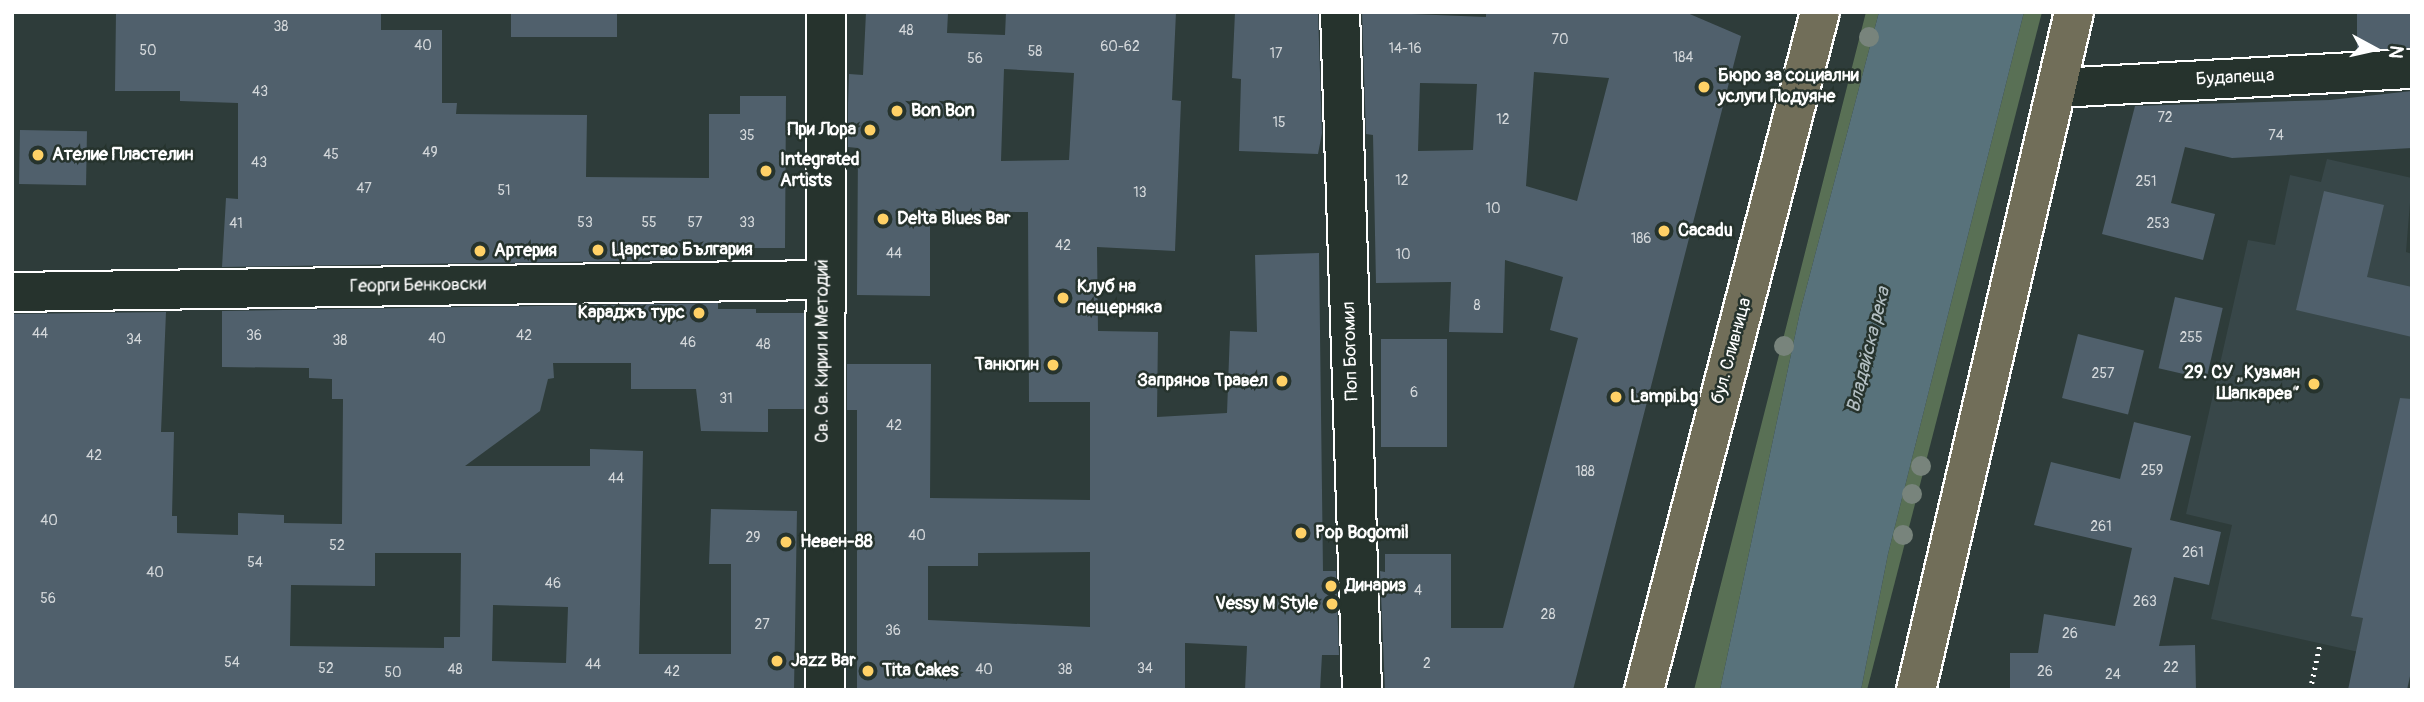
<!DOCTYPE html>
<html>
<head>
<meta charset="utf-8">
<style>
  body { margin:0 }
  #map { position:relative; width:2424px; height:702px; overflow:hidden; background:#2e3c3a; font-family:Pangolin,sans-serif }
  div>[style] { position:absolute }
  .built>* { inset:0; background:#384749 }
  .green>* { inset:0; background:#597055 }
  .water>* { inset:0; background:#58727b }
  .building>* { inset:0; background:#50606c; transform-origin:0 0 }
  .path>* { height:4.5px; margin-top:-2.25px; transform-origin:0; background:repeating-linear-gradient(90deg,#fff 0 2px,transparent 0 7px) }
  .roads { filter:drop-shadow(2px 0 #fff) drop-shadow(-2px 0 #fff) drop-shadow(0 2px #fff) drop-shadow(0 -2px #fff) }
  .minor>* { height:38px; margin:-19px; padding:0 19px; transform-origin:19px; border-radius:19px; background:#26332d }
  .primary>* { height:38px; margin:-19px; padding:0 19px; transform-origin:19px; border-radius:19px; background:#716e59 }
  .trees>* { width:20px; height:20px; margin:-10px; border-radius:50%; background:#78847c }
  .dots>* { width:19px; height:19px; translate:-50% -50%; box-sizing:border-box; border:4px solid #26332d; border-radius:50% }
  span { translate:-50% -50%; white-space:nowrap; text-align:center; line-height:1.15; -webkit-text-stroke:5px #26332d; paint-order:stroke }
  .number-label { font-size:14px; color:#d3d7da }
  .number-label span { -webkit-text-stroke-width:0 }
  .poi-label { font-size:18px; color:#fff; font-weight:700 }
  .left { translate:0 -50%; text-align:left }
  .right { translate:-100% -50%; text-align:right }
  .street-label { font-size:18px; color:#fff }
  .water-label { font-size:19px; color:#b4c0c4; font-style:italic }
  .frame { position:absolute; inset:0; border:14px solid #fff; pointer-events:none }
  .north { position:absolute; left:2340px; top:14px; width:70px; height:70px; -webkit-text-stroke:5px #26332d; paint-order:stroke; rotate:98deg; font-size:19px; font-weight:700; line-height:28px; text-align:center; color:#fff }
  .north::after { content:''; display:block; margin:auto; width:24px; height:32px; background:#fff; clip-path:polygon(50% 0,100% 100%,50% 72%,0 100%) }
</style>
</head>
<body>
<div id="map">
  <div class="built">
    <i style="clip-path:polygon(2327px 159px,2412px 178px,2406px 252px,2412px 254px,2412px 664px,2211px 619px,2232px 525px,2186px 514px,2248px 240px,2275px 245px,2290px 175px,2321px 182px)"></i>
  </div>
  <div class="green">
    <i style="clip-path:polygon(1866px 12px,1879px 12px,1800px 312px,1720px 690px,1694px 690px)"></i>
    <i style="clip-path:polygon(2024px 12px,2042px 12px,1867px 690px,1861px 690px,1888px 554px)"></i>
  </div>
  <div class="water">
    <i style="clip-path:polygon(1879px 12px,2024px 12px,1888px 554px,1861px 690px,1720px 690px,1800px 312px)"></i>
  </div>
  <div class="building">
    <i style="clip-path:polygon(116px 12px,381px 12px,381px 30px,442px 30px,442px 103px,457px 103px,456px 114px,587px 115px,586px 177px,709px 178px,709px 114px,740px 114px,740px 96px,786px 96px,785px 248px,680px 248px,680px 260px,222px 267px,226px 198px,238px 199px,238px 103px,180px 101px,180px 91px,115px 91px)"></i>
    <i style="left:511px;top:12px;width:106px;height:25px"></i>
    <i style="clip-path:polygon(evenodd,866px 12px,948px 13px,947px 33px,1005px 35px,1006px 12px,1176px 12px,1172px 100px,1181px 101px,1175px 251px,1097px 247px,1098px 331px,1158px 332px,1157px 417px,1227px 413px,1230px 331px,1257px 332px,1255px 255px,1319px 253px,1323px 571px,1336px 571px,1339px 655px,1322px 655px,1320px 690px,1245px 690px,1247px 646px,1185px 643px,1185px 690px,857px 690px,857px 410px,847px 410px,847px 364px,931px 364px,930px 498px,1090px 500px,1090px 402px,1029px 402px,1028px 212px,930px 211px,930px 296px,857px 295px,858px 148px,848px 147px,848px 103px,849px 74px,863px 75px,866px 12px,1004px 69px,1074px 73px,1069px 160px,1001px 161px,1004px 69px,866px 12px,1090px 552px,1090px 627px,928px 620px,928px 566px,978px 566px,978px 553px,1090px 552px)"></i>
    <i style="clip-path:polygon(1235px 12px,1318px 12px,1322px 133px,1318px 154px,1239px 151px,1241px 79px,1232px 78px)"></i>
    <i style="clip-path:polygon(evenodd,1362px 12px,1486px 17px,1486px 12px,1685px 12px,1741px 36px,1573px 690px,1385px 690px,1380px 571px,1385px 572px,1385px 554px,1451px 554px,1451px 628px,1503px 628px,1578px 338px,1550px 330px,1563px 277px,1505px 260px,1503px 333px,1449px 332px,1451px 282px,1376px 283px,1373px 135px,1366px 134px,1362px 12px,1534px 72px,1609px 78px,1577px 201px,1526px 186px,1534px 72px,1362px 12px,1420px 83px,1477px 84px,1473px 150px,1418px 151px,1420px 83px)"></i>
    <i style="left:2357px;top:12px;width:55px;height:38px"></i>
    <i style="clip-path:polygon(2412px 91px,2412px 148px,2232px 158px,2185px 147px,2171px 203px,2215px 214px,2203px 260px,2102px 234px,2135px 106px,2330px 100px)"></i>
    <i style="left:20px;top:130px;width:67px;height:54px;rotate:1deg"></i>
    <i style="clip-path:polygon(2324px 191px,2384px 205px,2367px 277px,2412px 287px,2412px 337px,2296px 310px)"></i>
    <i style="left:2175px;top:297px;width:49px;height:73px;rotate:13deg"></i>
    <i style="clip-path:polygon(evenodd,718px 303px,718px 309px,756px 309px,756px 313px,804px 313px,804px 409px,768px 409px,768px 432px,701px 431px,696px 389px,631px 389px,631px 363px,553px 363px,554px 378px,548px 379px,540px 411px,465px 466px,590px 466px,590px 449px,643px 451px,639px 654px,731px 654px,731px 564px,709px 564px,711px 509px,797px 511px,794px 690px,12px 690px,12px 314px,166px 312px,161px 432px,174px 432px,172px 516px,177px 516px,177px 533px,238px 535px,238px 513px,284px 515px,284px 523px,342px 524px,343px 399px,332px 399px,332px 379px,309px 378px,309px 368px,222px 367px,222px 311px,718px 303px,375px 553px,461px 553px,460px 637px,444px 637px,444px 648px,290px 646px,291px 585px,375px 586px,375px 553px,718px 303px,493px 605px,568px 607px,566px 663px,492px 661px,493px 605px)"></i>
    <i style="left:2078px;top:334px;width:68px;height:66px;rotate:14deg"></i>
    <i style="left:1381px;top:339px;width:66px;height:108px"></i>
    <i style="clip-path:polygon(2400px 398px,2412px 399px,2412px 667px,2407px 690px,2348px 690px,2363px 618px,2351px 616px)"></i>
    <i style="clip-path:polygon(2134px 422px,2191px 436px,2170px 520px,2221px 532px,2209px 585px,2174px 577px,2159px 646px,2195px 645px,2196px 690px,2010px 690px,2010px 653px,2038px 653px,2044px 614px,2115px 626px,2132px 548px,2034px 525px,2051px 462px,2120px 479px)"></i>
  </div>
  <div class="path">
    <i style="left:2310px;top:690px;width:48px;rotate:-78deg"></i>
  </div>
  <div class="roads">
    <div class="minor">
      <i style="left:1340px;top:12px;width:678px;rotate:88.14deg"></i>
      <i style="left:2058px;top:88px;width:355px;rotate:-3.1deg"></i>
      <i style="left:12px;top:292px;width:811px;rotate:-0.85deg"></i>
      <i style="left:825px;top:690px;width:678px;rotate:-89.92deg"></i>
    </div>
    <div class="primary">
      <i style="left:1644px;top:690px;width:700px;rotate:-75.45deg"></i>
      <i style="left:1916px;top:690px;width:696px;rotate:-76.88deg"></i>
    </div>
  </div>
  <div class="trees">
    <i style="left:1869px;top:37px"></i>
    <i style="left:1784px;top:346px"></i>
    <i style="left:1921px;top:466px"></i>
    <i style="left:1912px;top:494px"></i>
    <i style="left:1903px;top:535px"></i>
  </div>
  <div class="dots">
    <i style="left:1704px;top:87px;background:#ffd166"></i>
    <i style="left:897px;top:111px;background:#ffd166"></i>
    <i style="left:870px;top:130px;background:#ffd166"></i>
    <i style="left:38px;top:155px;background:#ffd166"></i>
    <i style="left:766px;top:171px;background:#ffd166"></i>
    <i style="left:883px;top:219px;background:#ffd166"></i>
    <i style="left:1664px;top:231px;background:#ffd166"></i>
    <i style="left:598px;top:250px;background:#ffd166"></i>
    <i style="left:480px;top:251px;background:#ffd166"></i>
    <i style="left:1063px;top:298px;background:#ffd166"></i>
    <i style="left:699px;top:313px;background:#ffd166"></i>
    <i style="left:1053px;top:365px;background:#ffd166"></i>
    <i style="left:1282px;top:381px;background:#ffd166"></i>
    <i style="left:2314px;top:384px;background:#ffd166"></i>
    <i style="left:1616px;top:397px;background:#ffd166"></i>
    <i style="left:1301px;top:533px;background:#ffd166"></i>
    <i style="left:786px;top:542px;background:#ffd166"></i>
    <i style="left:1331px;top:586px;background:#ffd166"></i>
    <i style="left:1332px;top:604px;background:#ffd166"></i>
    <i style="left:777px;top:661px;background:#ffd166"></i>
    <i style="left:868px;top:671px;background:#ffd166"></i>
  </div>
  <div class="number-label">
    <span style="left:281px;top:27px">38</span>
    <span style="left:906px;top:31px">48</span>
    <span style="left:1560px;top:40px">70</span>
    <span style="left:423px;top:46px">40</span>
    <span style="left:1120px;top:47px">60-62</span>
    <span style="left:1405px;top:49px">14-16</span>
    <span style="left:148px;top:51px">50</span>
    <span style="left:1035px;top:52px">58</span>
    <span style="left:1276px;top:54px">17</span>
    <span style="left:1683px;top:58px">184</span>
    <span style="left:975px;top:59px">56</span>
    <span style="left:260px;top:92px">43</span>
    <span style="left:2165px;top:118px">72</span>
    <span style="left:1503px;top:120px">12</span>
    <span style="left:1279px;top:123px">15</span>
    <span style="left:747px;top:136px">35</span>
    <span style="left:2276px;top:136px">74</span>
    <span style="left:430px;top:153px">49</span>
    <span style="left:331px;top:155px">45</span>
    <span style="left:259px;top:163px">43</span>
    <span style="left:1402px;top:181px">12</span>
    <span style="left:2146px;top:182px">251</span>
    <span style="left:364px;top:189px">47</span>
    <span style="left:504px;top:191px">51</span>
    <span style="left:1140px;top:193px">13</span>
    <span style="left:1493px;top:209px">10</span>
    <span style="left:585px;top:223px">53</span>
    <span style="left:649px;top:223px">55</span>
    <span style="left:695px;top:223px">57</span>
    <span style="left:747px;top:223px">33</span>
    <span style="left:236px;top:224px">41</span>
    <span style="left:2158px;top:224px">253</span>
    <span style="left:1641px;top:239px">186</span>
    <span style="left:1063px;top:246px">42</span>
    <span style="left:894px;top:254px">44</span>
    <span style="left:1403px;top:255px">10</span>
    <span style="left:1477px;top:306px">8</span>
    <span style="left:40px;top:334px">44</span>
    <span style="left:254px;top:336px">36</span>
    <span style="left:524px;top:336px">42</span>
    <span style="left:2191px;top:338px">255</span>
    <span style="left:437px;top:339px">40</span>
    <span style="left:134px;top:340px">34</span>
    <span style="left:340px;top:341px">38</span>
    <span style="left:688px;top:343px">46</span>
    <span style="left:763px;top:345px">48</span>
    <span style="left:2103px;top:374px">257</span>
    <span style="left:1414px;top:393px">6</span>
    <span style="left:726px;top:399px">31</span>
    <span style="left:894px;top:426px">42</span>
    <span style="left:94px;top:456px">42</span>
    <span style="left:2152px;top:471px">259</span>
    <span style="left:1585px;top:472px">188</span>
    <span style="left:616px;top:479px">44</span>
    <span style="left:49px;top:521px">40</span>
    <span style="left:2101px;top:527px">261</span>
    <span style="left:917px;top:536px">40</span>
    <span style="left:753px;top:538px">29</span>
    <span style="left:337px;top:546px">52</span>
    <span style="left:2193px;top:553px">261</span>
    <span style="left:255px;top:563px">54</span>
    <span style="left:155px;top:573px">40</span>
    <span style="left:553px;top:584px">46</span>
    <span style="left:1418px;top:591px">4</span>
    <span style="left:48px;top:599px">56</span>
    <span style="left:2145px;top:602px">263</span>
    <span style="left:1548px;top:615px">28</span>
    <span style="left:762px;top:625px">27</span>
    <span style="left:893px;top:631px">36</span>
    <span style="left:2070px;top:634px">26</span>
    <span style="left:232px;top:663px">54</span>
    <span style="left:1427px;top:664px">2</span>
    <span style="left:593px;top:665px">44</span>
    <span style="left:2171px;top:668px">22</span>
    <span style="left:326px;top:669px">52</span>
    <span style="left:1145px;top:669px">34</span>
    <span style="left:455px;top:670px">48</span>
    <span style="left:984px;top:670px">40</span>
    <span style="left:1065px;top:670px">38</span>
    <span style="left:672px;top:672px">42</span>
    <span style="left:2045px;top:672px">26</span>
    <span style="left:393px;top:673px">50</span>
    <span style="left:2113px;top:675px">24</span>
  </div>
  <div class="poi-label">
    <span class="left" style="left:1718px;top:87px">Бюро за социални<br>услуги Подуяне</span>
    <span class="left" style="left:911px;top:111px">Bon Bon</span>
    <span class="right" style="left:856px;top:130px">При Лора</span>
    <span class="left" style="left:52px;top:155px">Ателие Пластелин</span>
    <span class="left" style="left:780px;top:171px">Integrated<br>Artists</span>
    <span class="left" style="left:897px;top:219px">Delta Blues Bar</span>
    <span class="left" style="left:1678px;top:231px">Cacadu</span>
    <span class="left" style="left:612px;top:250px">Царство България</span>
    <span class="left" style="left:494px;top:251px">Артерия</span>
    <span class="left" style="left:1077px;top:298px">Клуб на<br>пещерняка</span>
    <span class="right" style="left:685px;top:313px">Караджъ турс</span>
    <span class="right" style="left:1039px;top:365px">Танюгин</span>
    <span class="right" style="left:2300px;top:384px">29. СУ „Кузман<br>Шапкарев“</span>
    <span class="right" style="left:1268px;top:381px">Запрянов Травел</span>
    <span class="left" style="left:1630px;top:397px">Lampi.bg</span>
    <span class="left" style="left:1315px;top:533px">Pop Bogomil</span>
    <span class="left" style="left:800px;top:542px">Невен-88</span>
    <span class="left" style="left:1345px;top:586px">Динариз</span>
    <span class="right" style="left:1318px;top:604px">Vessy M Style</span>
    <span class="left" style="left:791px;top:661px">Jazz Bar</span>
    <span class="left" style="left:882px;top:671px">Tita Cakes</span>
  </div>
  <div class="street-label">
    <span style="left:2235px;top:78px;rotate:-3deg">Будапеща</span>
    <span style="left:418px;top:286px;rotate:-1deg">Георги Бенковски</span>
    <span style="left:823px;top:351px;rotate:-90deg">Св. Св. Кирил и Методий</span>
    <span style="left:1351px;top:351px;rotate:-92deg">Поп Богомил</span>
    <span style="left:1732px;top:351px;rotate:-75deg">бул. Сливница</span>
  </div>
  <div class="water-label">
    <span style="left:1869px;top:350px;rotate:-76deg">Владайска река</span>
  </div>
  <div class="frame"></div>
  <div class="north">N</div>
</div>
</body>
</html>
